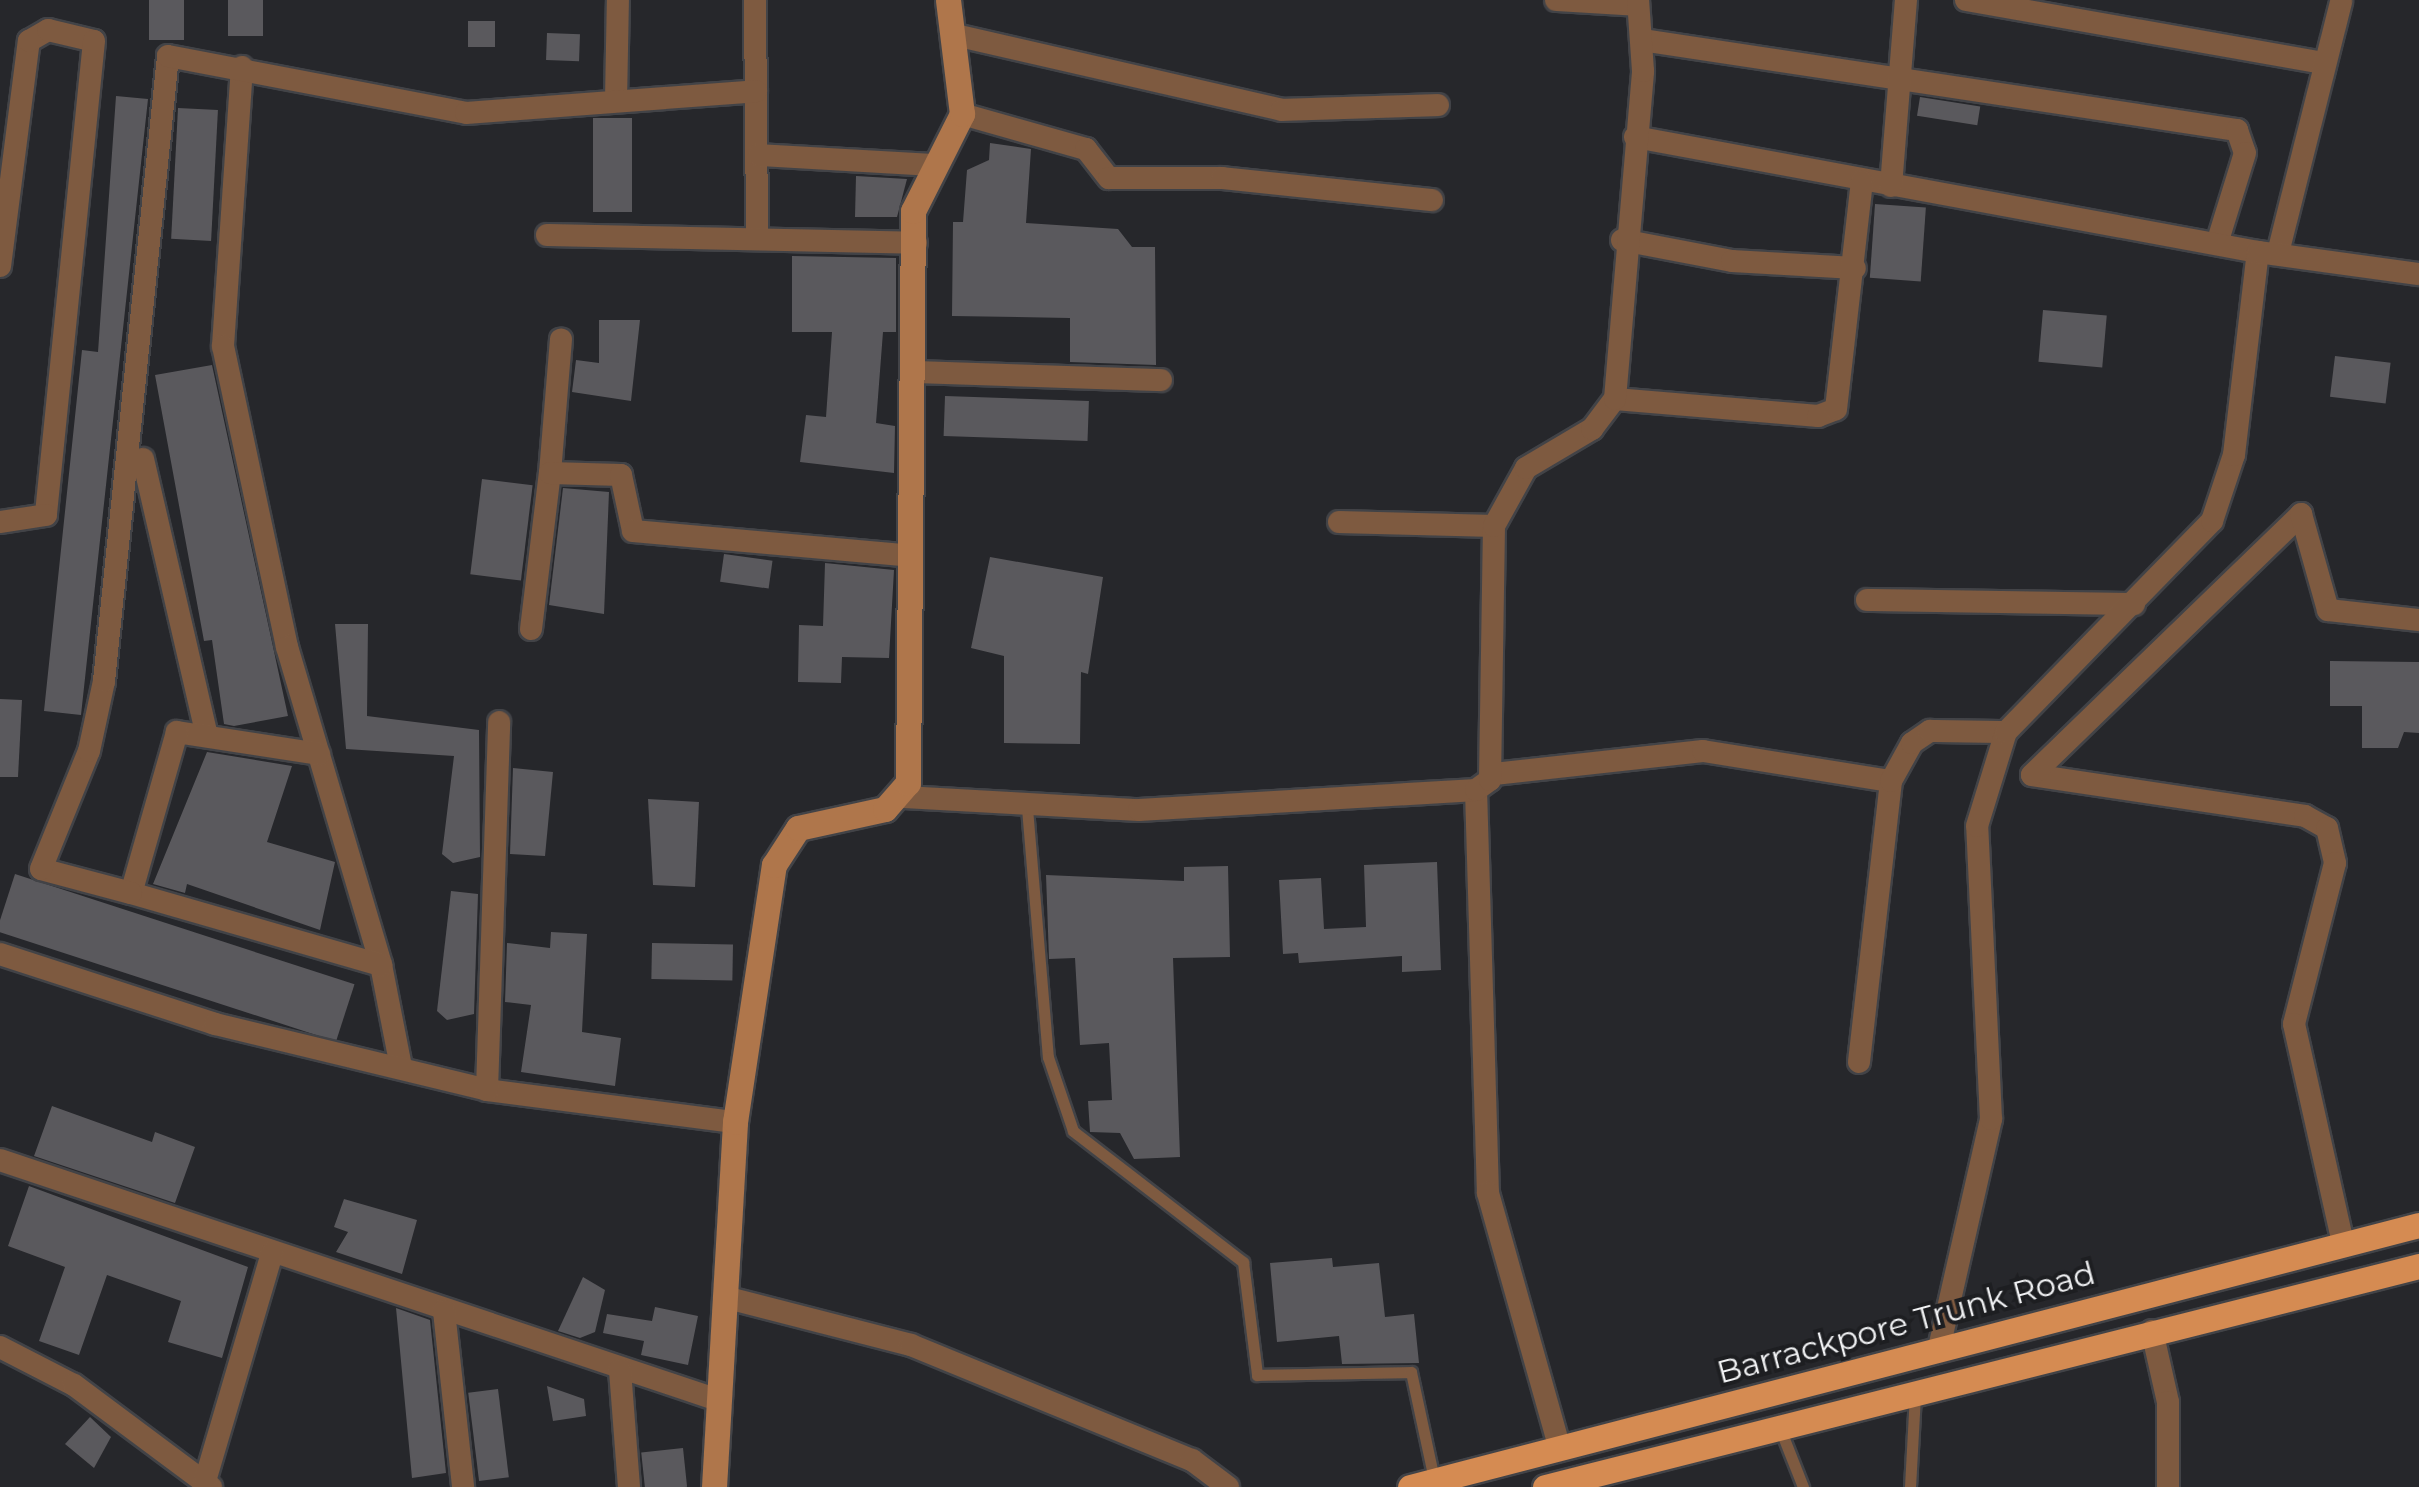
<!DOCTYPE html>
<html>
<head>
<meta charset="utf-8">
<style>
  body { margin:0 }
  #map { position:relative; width:2419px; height:1487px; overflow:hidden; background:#26272b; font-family:Montserrat,sans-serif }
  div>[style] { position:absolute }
  .building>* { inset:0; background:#5a595d; transform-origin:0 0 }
  .roads { filter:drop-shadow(2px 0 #424347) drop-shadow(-2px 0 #424347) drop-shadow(0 2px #424347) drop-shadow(0 -2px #424347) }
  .lane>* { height:11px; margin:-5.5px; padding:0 5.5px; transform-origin:5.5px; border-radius:5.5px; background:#7e5a40 }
  .street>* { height:22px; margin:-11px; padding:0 11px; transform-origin:11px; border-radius:11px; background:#7e5a40 }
  .secondary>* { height:25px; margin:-12.5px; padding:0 12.5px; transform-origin:12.5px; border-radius:12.5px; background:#af764b }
  .primary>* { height:25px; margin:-12.5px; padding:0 12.5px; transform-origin:12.5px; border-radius:12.5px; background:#d58b52 }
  span { translate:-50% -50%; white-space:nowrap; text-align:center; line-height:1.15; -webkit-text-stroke:8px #1d1e21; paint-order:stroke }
  .street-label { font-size:32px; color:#f1f2f4 }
</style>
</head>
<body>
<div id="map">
  <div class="building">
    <i style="left:149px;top:0;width:35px;height:40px"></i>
    <i style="left:228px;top:0;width:35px;height:36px"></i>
    <i style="left:468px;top:21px;width:27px;height:26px"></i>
    <i style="left:547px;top:33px;width:33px;height:27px;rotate:2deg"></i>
    <i style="clip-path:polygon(116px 96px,148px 99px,81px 715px,44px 711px,82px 350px,98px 352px)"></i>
    <i style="left:1920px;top:97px;width:61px;height:19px;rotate:9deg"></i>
    <i style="left:178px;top:108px;width:40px;height:131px;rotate:3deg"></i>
    <i style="left:593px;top:118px;width:39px;height:94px"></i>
    <i style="clip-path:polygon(990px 143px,1031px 149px,1026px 223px,1118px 229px,1132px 247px,1155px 247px,1156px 365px,1070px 362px,1070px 318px,952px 316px,953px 222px,963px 222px,967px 170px,989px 160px)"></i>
    <i style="clip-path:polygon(856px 176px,907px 179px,897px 217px,855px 217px)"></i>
    <i style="left:1875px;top:204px;width:51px;height:74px;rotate:4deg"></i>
    <i style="clip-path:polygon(792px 256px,896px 258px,896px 332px,883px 332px,876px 423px,895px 426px,894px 473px,800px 462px,806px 415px,826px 417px,832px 332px,792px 332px)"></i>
    <i style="left:2043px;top:310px;width:64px;height:52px;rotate:5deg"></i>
    <i style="clip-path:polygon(599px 320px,640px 320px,631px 401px,572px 392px,576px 360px,599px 363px)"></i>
    <i style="left:2335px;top:356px;width:56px;height:41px;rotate:7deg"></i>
    <i style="clip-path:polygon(212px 365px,288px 716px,234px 726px,224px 724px,212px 640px,204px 641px,155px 375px)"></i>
    <i style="left:945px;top:396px;width:144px;height:40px;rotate:2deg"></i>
    <i style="left:482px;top:479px;width:51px;height:96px;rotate:7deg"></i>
    <i style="clip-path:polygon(563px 488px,609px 492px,604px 614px,549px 605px)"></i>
    <i style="left:724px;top:554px;width:49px;height:28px;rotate:8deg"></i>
    <i style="clip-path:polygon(990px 557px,1103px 577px,1088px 674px,1081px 672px,1080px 744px,1004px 743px,1004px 656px,971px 648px)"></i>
    <i style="clip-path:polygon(825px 563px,894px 570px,889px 658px,842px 657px,841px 683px,798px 682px,799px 625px,823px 626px)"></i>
    <i style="clip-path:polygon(335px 624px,368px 624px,367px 716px,479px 730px,480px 857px,453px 863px,442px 854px,454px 756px,346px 749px)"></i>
    <i style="clip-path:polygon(2330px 661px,2419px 662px,2419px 733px,2404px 732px,2398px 748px,2362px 748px,2362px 706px,2330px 706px)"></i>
    <i style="clip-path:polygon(0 699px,22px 700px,18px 777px,0 777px)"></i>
    <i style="clip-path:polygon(207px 752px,292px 766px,267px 842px,335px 862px,320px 930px,187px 884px,185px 893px,153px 884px)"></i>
    <i style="clip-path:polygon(513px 768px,553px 772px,545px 856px,510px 854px)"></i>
    <i style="clip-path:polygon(648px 799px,699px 802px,695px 887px,653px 885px)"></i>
    <i style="clip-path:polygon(1437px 862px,1441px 970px,1402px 972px,1402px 956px,1299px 963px,1298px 953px,1283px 954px,1279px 880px,1321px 878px,1324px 929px,1366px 927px,1364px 865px)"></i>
    <i style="clip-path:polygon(1228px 866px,1230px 957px,1173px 958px,1180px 1157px,1134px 1159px,1120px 1133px,1090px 1132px,1088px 1101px,1112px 1100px,1109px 1043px,1080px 1045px,1075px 958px,1049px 959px,1046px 875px,1184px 881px,1184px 867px)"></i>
    <i style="left:15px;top:874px;width:357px;height:60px;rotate:18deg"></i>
    <i style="clip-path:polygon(451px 891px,478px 894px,474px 1014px,447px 1020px,437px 1011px)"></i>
    <i style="clip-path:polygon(551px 932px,587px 934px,582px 1032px,621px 1038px,615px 1086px,521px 1072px,531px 1005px,505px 1002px,507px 943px,550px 948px)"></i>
    <i style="left:652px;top:943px;width:81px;height:36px;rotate:1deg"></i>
    <i style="clip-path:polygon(52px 1106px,152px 1142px,155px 1132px,195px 1147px,175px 1203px,34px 1156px)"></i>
    <i style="clip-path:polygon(29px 1186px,248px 1267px,222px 1358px,168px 1342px,181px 1301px,107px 1275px,79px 1355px,39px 1341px,65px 1267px,8px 1246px)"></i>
    <i style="clip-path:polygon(344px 1199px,417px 1220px,402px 1274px,336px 1252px,348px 1232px,334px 1227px)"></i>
    <i style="clip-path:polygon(1332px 1258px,1333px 1267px,1379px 1263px,1385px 1317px,1414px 1314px,1419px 1363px,1342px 1364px,1339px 1336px,1277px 1342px,1270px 1263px)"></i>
    <i style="clip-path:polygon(583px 1277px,605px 1290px,595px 1332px,580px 1338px,558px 1331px)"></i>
    <i style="clip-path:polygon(655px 1307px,698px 1316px,688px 1365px,641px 1355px,644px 1341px,603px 1333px,607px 1314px,652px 1321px)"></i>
    <i style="clip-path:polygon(396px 1308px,430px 1320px,446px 1473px,412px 1478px)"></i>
    <i style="clip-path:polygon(547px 1386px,584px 1399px,586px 1416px,553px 1421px)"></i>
    <i style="left:498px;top:1389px;width:89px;height:30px;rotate:83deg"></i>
    <i style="clip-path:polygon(90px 1417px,111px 1437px,94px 1468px,65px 1444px)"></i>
    <i style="left:683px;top:1448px;width:39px;height:42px;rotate:84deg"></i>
  </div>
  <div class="roads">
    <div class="lane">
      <i style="left:1027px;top:808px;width:250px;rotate:85.2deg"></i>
      <i style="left:1048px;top:1057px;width:78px;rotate:71.3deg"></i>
      <i style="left:1073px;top:1131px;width:215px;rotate:37.6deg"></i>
      <i style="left:1243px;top:1262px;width:114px;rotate:82.9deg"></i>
      <i style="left:1257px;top:1375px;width:154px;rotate:-1.1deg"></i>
      <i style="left:1411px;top:1372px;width:109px;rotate:77.9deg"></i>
      <i style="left:1779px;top:1426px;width:66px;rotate:68.5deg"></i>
      <i style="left:1910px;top:1487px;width:92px;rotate:-86.9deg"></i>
    </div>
    <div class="street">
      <i style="left:755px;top:0;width:236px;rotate:89.5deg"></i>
      <i style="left:1556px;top:0;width:81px;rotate:3.5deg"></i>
      <i style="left:1966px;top:0;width:362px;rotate:10deg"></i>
      <i style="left:955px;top:35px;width:335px;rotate:12.9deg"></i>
      <i style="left:1282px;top:110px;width:156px;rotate:-1.8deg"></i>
      <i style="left:1642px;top:40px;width:602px;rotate:8.6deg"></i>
      <i style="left:2237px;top:130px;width:24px;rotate:71deg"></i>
      <i style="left:2245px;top:153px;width:91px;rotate:107.2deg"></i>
      <i style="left:242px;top:67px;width:280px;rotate:93.9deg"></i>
      <i style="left:223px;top:346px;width:308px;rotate:78deg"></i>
      <i style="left:287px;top:647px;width:332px;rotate:73.5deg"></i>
      <i style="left:381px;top:965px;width:104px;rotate:78.9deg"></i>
      <i style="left:616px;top:100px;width:100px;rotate:-88.9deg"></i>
      <i style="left:962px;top:114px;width:129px;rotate:15.8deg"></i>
      <i style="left:1086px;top:149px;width:37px;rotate:52deg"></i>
      <i style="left:1109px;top:178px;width:113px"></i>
      <i style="left:1222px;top:178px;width:211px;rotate:6deg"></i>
      <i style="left:1635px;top:137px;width:634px;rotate:10.46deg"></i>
      <i style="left:759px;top:155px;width:172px;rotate:3.3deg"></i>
      <i style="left:1891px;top:186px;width:187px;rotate:-85.4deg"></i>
      <i style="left:547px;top:235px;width:369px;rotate:1.2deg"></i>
      <i style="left:1622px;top:240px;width:112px;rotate:10.8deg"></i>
      <i style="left:1732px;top:261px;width:123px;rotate:3.3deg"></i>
      <i style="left:2279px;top:249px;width:255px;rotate:-75.9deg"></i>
      <i style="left:0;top:266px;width:227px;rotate:-82.7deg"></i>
      <i style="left:29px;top:41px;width:22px;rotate:-30deg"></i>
      <i style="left:48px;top:30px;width:47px;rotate:13.4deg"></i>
      <i style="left:94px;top:41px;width:476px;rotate:95.8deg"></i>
      <i style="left:46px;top:515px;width:47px;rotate:171.3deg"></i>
      <i style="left:919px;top:372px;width:242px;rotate:1.9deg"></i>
      <i style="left:1615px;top:399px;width:204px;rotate:4.8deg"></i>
      <i style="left:1818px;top:416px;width:19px;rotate:-21deg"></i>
      <i style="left:1836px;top:409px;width:229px;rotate:-83.5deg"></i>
      <i style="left:143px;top:459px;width:284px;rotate:77deg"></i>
      <i style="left:550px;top:473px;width:134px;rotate:-85.3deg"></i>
      <i style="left:1339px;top:522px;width:155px;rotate:1.5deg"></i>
      <i style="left:1867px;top:600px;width:267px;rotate:0.9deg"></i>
      <i style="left:531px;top:629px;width:157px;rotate:-83.1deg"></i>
      <i style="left:550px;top:473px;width:71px;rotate:1.6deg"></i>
      <i style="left:621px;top:475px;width:57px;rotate:77.9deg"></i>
      <i style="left:633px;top:531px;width:279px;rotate:5.1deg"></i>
      <i style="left:319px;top:754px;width:144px;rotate:-171.2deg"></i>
      <i style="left:177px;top:732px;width:167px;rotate:105.9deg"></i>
      <i style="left:131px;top:893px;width:260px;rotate:16.1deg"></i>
      <i style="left:1494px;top:774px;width:210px;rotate:-6.3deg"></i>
      <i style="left:1703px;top:751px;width:190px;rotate:9.1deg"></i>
      <i style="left:2032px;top:775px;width:276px;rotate:8.5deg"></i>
      <i style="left:2305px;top:816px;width:25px;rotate:29deg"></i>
      <i style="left:2327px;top:828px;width:36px;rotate:77deg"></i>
      <i style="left:2335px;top:863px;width:166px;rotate:104.3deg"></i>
      <i style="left:2294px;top:1024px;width:224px;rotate:77.4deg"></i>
      <i style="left:2032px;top:775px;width:375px;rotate:-44.1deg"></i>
      <i style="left:2301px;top:514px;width:100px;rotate:74.3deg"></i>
      <i style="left:2328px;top:610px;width:92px;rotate:6.3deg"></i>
      <i style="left:1476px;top:790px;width:403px;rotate:88.3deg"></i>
      <i style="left:1488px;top:1193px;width:263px;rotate:74.3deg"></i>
      <i style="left:904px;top:797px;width:235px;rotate:3.2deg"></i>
      <i style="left:1139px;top:810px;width:338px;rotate:-3.4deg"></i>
      <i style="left:1476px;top:790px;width:17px;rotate:-36deg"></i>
      <i style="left:1490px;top:780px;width:254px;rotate:-89.1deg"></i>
      <i style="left:1494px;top:526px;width:66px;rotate:-61.1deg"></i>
      <i style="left:1526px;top:468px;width:77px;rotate:-30.6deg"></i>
      <i style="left:1592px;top:429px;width:38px;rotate:-53deg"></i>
      <i style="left:1615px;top:399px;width:329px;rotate:-85.1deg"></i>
      <i style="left:1643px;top:71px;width:71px;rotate:-94deg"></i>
      <i style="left:131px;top:893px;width:93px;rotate:-165.1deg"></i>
      <i style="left:41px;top:869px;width:127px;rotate:-67.9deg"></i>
      <i style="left:89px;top:751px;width:72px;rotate:-77.9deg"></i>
      <i style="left:104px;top:681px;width:628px;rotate:-84.15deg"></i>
      <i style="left:168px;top:56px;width:303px;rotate:10.8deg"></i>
      <i style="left:466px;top:113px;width:291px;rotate:-4.3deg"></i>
      <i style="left:0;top:954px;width:226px;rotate:18deg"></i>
      <i style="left:215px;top:1024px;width:280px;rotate:13.6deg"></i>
      <i style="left:487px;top:1090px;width:250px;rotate:7.4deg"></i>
      <i style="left:1859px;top:1062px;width:283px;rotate:-83.5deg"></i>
      <i style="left:1891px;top:781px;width:43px;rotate:-61.1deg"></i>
      <i style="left:1912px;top:743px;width:22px;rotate:-34deg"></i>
      <i style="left:1930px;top:731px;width:76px;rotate:0.8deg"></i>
      <i style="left:487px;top:1090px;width:368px;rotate:-88.1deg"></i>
      <i style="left:0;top:1160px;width:757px;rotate:18.48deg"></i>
      <i style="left:728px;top:1298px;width:189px;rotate:14.4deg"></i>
      <i style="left:911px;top:1345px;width:304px;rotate:22.3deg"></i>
      <i style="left:1192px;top:1460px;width:45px;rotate:36.9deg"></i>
      <i style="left:444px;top:1311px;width:177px;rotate:83.8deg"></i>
      <i style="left:2152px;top:1331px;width:73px;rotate:77.3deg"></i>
      <i style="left:2168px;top:1402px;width:85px;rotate:90deg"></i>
      <i style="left:0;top:1347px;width:83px;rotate:27.2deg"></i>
      <i style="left:74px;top:1385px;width:171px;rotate:36.7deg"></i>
      <i style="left:1939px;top:1348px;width:235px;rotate:-77.2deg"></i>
      <i style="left:1991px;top:1119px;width:293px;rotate:-92.7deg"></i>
      <i style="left:1977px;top:826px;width:98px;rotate:-72.9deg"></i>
      <i style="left:2006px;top:732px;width:295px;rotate:-45.7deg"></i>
      <i style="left:2212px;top:521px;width:70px;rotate:-71.6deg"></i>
      <i style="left:2234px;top:455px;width:204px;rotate:-83.3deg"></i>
      <i style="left:2258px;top:252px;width:162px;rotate:7.8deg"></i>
      <i style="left:620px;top:1370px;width:117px;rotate:85.6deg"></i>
      <i style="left:205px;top:1481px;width:238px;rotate:-73.6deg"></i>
    </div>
    <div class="secondary">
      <i style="left:714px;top:1487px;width:366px;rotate:-86.7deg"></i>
      <i style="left:735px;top:1122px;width:260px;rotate:-81.4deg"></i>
      <i style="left:774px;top:865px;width:44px;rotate:-57deg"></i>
      <i style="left:798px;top:828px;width:89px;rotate:-12.3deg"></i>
      <i style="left:885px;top:809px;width:35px;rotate:-49deg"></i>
      <i style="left:908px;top:783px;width:572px;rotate:-89.5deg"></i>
      <i style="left:913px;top:211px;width:109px;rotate:-63.2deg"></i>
      <i style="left:962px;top:114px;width:115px;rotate:-97deg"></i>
    </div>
    <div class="primary">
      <i style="left:1410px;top:1487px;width:1042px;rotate:-14.56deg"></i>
      <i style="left:1545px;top:1487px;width:902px;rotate:-14.19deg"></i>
    </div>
  </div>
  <div class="street-label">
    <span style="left:1906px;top:1323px;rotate:-15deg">Barrackpore Trunk Road</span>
  </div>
</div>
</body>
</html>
